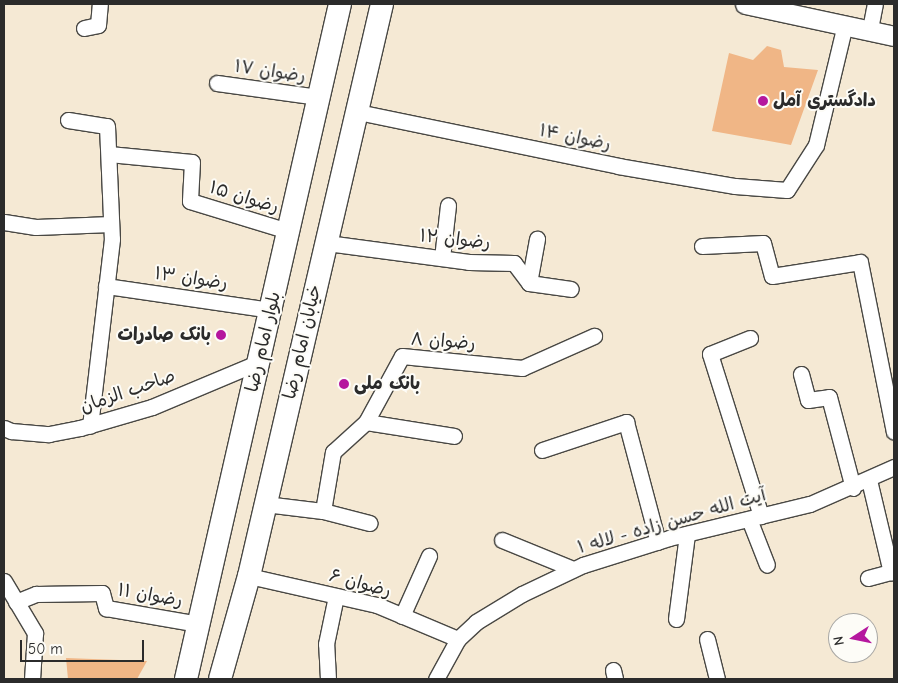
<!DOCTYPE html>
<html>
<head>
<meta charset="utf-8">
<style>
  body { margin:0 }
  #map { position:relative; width:898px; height:683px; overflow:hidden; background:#f5e9d4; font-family:"Comic Neue","Playpen Sans Arabic",sans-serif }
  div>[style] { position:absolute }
  .building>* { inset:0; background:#f0b686 }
  .roads { filter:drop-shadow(1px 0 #494844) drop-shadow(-1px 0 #494844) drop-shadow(0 1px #494844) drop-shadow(0 -1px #494844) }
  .minor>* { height:15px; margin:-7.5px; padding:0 7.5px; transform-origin:7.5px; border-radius:7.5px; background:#fff }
  .tertiary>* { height:19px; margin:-9.5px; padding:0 9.5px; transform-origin:9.5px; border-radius:9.5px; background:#fff }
  .primary>* { height:22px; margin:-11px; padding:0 11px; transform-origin:11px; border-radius:11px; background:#fff }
  .dots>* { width:14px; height:14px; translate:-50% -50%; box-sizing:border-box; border:2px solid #fdfcf7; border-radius:50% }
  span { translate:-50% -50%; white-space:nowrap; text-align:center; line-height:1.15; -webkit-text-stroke:4px #fdfcf7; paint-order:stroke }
  .street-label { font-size:18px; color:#2b2b2b }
  .poi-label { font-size:18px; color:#2b2b2b; font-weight:700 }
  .left { translate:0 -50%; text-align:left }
  .right { translate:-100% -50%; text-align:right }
  .frame { position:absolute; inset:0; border:5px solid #2b2b2b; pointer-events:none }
  .north { position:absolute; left:828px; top:613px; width:50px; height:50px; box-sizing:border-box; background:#fdfcf7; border:1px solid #a9a8a5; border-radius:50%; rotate:259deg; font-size:14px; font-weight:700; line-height:20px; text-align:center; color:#2b2b2b }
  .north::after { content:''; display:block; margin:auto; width:18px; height:22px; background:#b5179e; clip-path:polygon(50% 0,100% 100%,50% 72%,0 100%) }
  .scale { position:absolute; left:20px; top:640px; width:124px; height:22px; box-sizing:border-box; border:2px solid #2b2b2b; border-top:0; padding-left:6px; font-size:15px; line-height:18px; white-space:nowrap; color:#2b2b2b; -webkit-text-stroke:4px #fdfcf7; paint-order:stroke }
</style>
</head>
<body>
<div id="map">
  <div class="building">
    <i style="clip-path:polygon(767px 46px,781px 50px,784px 67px,818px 70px,791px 145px,712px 131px,729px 53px,753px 60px)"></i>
    <i style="clip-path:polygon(66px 658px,147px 661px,137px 679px,68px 679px)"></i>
  </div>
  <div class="roads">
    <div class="minor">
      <i style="left:84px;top:28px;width:14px;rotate:-12deg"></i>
      <i style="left:98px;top:25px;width:21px;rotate:-85deg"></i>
      <i style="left:870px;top:29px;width:25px;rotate:-79deg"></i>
      <i style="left:217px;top:83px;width:102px;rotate:7.9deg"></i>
      <i style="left:358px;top:112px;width:266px;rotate:11.7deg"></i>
      <i style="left:618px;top:166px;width:119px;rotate:9.7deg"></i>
      <i style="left:735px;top:186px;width:52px;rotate:4.4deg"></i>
      <i style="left:787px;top:190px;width:54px;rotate:-57.2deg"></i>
      <i style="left:816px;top:145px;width:124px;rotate:-76.5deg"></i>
      <i style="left:68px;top:120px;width:39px;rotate:9deg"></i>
      <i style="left:107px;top:126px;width:113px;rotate:87.5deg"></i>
      <i style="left:112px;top:239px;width:188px;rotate:96.7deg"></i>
      <i style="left:109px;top:154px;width:83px;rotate:5.5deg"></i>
      <i style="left:192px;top:162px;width:39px;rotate:93deg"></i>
      <i style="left:190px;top:201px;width:102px;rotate:17deg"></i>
      <i style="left:4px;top:222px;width:32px;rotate:9deg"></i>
      <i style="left:36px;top:227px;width:75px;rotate:-2.3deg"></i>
      <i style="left:327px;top:243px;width:143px;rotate:7.6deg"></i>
      <i style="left:469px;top:262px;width:45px;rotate:1.3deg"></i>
      <i style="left:514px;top:263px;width:25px;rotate:53deg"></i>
      <i style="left:529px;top:283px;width:42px;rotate:8.1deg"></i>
      <i style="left:702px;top:246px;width:61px;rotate:-2.8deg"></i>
      <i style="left:763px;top:243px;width:34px;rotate:75deg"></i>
      <i style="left:772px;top:276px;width:89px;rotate:-9deg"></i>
      <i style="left:860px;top:262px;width:173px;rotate:78.7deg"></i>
      <i style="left:442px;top:258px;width:53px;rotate:-83.5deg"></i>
      <i style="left:529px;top:283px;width:45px;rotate:-79.7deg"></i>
      <i style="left:106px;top:286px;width:167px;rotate:8.3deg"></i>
      <i style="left:750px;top:338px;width:43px;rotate:158.2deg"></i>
      <i style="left:710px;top:354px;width:170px;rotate:72.5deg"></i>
      <i style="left:801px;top:374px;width:27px;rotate:75deg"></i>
      <i style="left:808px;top:400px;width:21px;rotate:-8deg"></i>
      <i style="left:829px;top:397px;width:94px;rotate:75.2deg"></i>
      <i style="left:366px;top:422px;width:89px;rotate:9deg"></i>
      <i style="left:4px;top:428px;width:8px;rotate:23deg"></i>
      <i style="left:11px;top:431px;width:38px;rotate:5deg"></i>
      <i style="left:49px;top:434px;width:32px;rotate:-11deg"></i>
      <i style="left:80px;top:428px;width:75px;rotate:-16.3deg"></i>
      <i style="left:152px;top:407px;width:116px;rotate:-22.8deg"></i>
      <i style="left:542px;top:450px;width:89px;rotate:-18.4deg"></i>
      <i style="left:626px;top:422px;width:124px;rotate:75.1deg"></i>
      <i style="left:869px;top:480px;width:95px;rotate:76.6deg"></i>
      <i style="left:265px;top:504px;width:58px;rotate:6.9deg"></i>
      <i style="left:323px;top:511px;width:60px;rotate:-80.4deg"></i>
      <i style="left:333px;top:452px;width:45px;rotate:-42.3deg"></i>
      <i style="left:366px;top:422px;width:75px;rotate:-61.4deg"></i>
      <i style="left:402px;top:356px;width:121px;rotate:5.7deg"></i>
      <i style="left:522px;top:368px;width:79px;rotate:-24deg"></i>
      <i style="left:323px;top:511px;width:48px;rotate:14.6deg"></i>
      <i style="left:749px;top:519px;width:49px;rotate:68.6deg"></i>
      <i style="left:502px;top:540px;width:77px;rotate:22.2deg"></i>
      <i style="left:249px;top:576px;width:131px;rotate:12.8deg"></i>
      <i style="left:377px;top:605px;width:88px;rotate:22.8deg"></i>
      <i style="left:868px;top:578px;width:27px;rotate:-15deg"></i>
      <i style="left:4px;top:581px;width:61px;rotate:59.2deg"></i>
      <i style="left:35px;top:633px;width:46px;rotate:93.7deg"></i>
      <i style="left:16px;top:602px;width:22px;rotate:-22deg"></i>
      <i style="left:36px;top:594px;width:66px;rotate:-0.9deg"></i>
      <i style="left:102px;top:593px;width:16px;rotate:75deg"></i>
      <i style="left:106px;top:608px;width:94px;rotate:9.8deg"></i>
      <i style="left:402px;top:616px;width:66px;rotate:-65.8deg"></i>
      <i style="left:676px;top:619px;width:86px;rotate:-82.6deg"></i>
      <i style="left:707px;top:639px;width:41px;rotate:76deg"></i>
      <i style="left:613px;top:670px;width:9px;rotate:77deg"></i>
      <i style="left:328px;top:679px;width:35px;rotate:-93deg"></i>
      <i style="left:326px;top:644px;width:49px;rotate:-78.2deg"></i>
      <i style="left:436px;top:679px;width:46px;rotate:-61.2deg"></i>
      <i style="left:458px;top:639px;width:25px;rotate:-43deg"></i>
      <i style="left:476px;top:622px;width:54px;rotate:-31.3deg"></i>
      <i style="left:522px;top:594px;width:68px;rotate:-25.4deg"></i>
      <i style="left:583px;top:565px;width:90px;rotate:-17.4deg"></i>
      <i style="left:669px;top:538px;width:145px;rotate:-13.6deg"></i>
      <i style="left:810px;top:504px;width:92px;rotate:-23.8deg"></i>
    </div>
    <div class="tertiary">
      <i style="left:745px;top:4px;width:152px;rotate:12.1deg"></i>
    </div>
    <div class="primary">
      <i style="left:186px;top:679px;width:692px;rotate:-77.15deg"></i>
      <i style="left:220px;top:679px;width:107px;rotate:-74.3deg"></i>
      <i style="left:249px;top:576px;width:587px;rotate:-76.91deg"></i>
    </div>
  </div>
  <div class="dots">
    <i style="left:763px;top:101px;background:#b5179e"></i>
    <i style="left:221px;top:335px;background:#b5179e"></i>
    <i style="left:344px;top:384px;background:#b5179e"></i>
  </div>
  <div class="street-label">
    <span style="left:270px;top:72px;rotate:8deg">رضوان ۱۷</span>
    <span style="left:575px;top:138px;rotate:11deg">رضوان ۱۴</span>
    <span style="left:244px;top:198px;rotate:17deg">رضوان ۱۵</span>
    <span style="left:455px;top:240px;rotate:6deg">رضوان ۱۲</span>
    <span style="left:191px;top:279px;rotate:8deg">رضوان ۱۳</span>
    <span style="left:264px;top:342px;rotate:-77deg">بلوار امام رضا</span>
    <span style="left:303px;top:342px;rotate:-77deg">خیابان امام رضا</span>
    <span style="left:443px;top:342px;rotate:4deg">رضوان ۸</span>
    <span style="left:128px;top:392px;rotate:-19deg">صاحب الزمان</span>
    <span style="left:672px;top:522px;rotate:-16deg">آیت الله حسن زاده - لاله ۱</span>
    <span style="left:360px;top:584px;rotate:15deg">رضوان ۶</span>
    <span style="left:150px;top:596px;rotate:10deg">رضوان ۱۱</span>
  </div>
  <div class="poi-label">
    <span class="left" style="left:773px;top:101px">دادگستری آمل</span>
    <span class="right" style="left:211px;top:335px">بانک صادرات</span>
    <span class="left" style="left:354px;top:384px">بانک‌ ملی</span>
  </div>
  <div class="frame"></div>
  <div class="north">N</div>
  <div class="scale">50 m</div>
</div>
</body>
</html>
